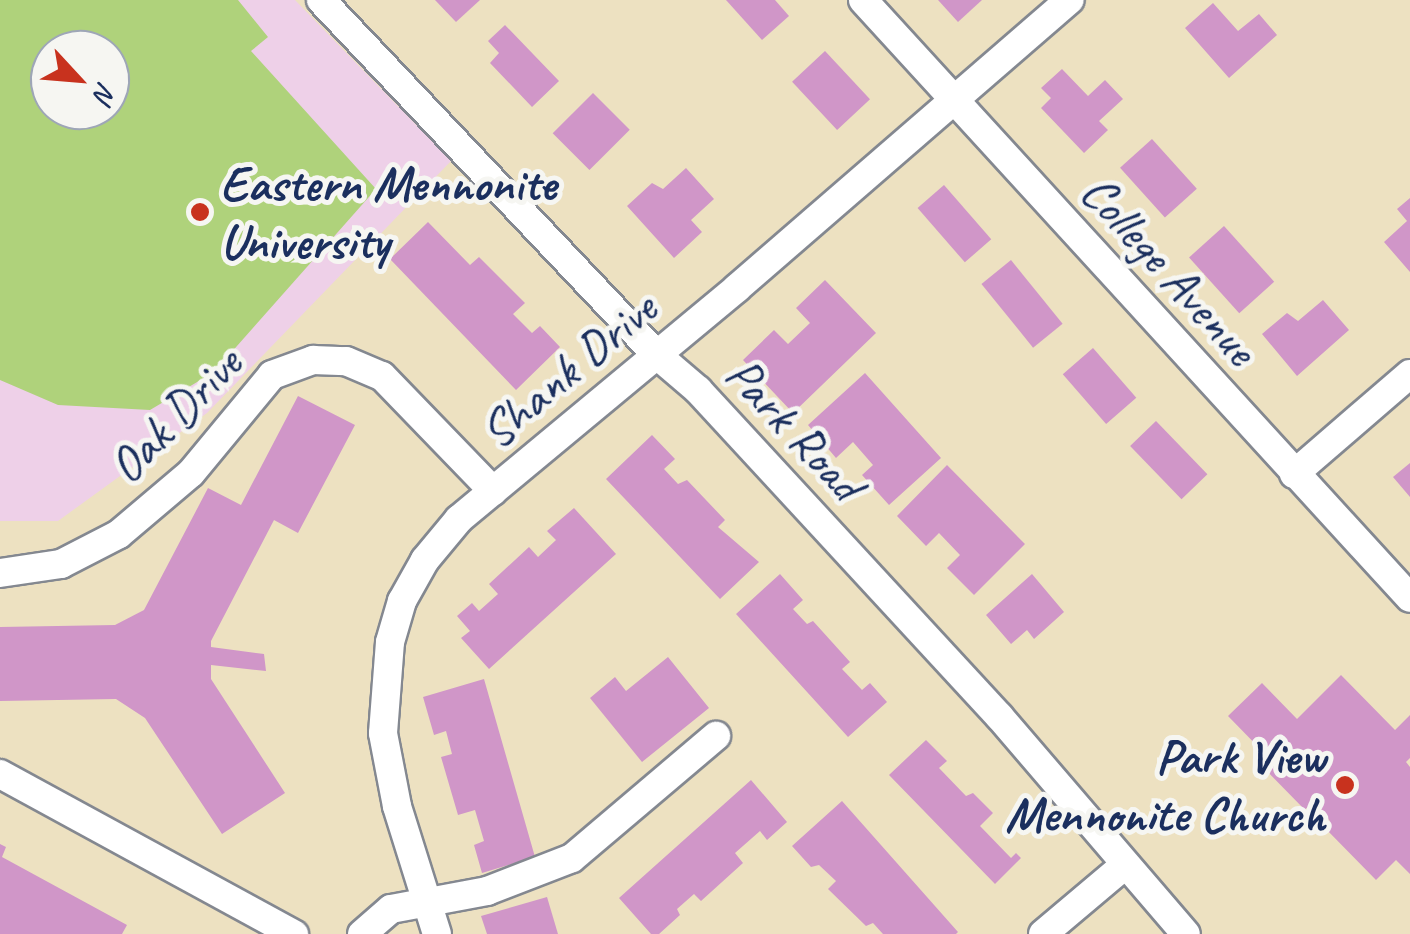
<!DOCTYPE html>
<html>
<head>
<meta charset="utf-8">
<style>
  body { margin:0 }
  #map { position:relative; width:1410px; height:934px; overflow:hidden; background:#ede1c1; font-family:Caveat,sans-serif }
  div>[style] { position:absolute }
  .built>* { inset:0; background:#eed0e8 }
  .green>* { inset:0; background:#afd27b }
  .building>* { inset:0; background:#d096c8; transform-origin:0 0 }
  .roads { filter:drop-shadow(2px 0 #848890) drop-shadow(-2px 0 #848890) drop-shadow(0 2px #848890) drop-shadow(0 -2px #848890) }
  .minor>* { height:28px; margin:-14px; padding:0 14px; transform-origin:14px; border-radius:14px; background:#fff }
  .dots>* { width:28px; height:28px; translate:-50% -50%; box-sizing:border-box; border:5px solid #f6f6f2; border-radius:50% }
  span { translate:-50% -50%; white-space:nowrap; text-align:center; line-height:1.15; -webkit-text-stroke:10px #f6f6f2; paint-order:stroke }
  .poi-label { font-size:50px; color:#1b2f5e; font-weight:700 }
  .left { translate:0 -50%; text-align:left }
  .right { translate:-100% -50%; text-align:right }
  .street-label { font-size:50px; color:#1b2f5e }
  .north { position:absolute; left:30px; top:30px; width:100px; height:100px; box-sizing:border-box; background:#f6f6f2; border:2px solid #9ea6b7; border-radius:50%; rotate:116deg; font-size:28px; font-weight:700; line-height:40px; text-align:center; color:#1b2f5e }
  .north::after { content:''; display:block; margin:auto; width:35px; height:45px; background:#c8321e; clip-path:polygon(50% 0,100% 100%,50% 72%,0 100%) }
</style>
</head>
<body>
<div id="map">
  <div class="built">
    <i style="clip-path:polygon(evenodd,0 0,295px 0,451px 161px,207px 413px,58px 521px,0 521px,0 0,50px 50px,110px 50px,110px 110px,50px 110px,50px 50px)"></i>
  </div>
  <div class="green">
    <i style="clip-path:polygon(evenodd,0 0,238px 0,268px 37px,251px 51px,376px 189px,214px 372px,150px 410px,58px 405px,0 380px,0 0,50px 50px,110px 50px,110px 110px,50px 110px,50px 50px)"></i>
  </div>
  <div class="building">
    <i style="clip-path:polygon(435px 0,480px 0,456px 22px)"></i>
    <i style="clip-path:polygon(726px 0,775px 0,789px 16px,762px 40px)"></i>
    <i style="clip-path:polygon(938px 0,982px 0,958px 22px)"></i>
    <i style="clip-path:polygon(1213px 3px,1238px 31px,1259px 14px,1277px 35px,1229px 78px,1185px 28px)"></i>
    <i style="clip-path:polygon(505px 25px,559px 81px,532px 107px,490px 63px,499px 53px,488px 41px)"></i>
    <i style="left:825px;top:51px;width:66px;height:45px;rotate:47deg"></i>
    <i style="clip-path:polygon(1062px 69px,1088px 96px,1105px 80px,1123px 99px,1099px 121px,1108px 130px,1084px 153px,1041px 108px,1051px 98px,1041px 88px)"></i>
    <i style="left:593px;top:93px;width:52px;height:57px;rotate:45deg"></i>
    <i style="left:1152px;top:139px;width:67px;height:43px;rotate:48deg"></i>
    <i style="clip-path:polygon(686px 168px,714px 199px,691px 220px,702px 232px,674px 258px,627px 206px,652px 183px,663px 189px)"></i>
    <i style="left:944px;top:185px;width:72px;height:35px;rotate:49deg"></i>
    <i style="clip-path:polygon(1410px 198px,1410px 272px,1384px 242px,1407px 221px,1397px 209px)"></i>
    <i style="clip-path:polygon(428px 222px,470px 265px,479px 257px,525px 303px,513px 314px,532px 333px,540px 326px,560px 347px,516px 390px,390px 259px)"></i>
    <i style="left:1224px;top:226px;width:75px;height:47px;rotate:48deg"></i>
    <i style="left:1011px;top:260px;width:82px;height:38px;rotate:51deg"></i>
    <i style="clip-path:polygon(825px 280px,876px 333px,793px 413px,743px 360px,774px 330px,788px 344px,810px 323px,796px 308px)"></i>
    <i style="clip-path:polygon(1323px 300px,1349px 330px,1297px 376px,1262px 334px,1287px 313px,1298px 321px)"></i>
    <i style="left:1093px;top:348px;width:66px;height:40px;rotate:49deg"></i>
    <i style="clip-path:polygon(865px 373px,941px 458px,889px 505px,862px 475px,873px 465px,853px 442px,836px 458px,808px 425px)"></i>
    <i style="clip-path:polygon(298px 396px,355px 425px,298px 533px,274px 520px,211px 641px,211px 647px,264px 654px,266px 671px,211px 665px,211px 679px,285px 793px,222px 834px,145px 718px,116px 699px,0 701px,0 627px,115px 625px,144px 610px,208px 488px,241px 505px)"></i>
    <i style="left:1156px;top:421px;width:74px;height:36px;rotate:46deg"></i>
    <i style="clip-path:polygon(652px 435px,675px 459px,664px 469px,678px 484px,687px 480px,725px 520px,718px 527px,759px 562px,720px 599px,606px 479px)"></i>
    <i style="clip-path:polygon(1410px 463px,1410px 497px,1393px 477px)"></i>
    <i style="clip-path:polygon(947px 465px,1025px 544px,974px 595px,947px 568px,960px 555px,939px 533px,926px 546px,897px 516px)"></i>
    <i style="clip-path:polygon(574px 508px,616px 554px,489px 669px,461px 638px,470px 631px,457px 616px,472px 603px,479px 611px,498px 594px,489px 584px,529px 547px,538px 557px,556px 540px,547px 531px)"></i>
    <i style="clip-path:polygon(780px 574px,803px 600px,793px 609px,807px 624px,813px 621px,850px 662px,842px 669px,862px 690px,870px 683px,887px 702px,848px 737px,736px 614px)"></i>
    <i style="clip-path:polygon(1032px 574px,1064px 612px,1034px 639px,1027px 630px,1011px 644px,986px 615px)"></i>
    <i style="clip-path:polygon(668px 657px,709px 708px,642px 762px,590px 698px,615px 677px,626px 691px)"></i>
    <i style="clip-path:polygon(1341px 675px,1395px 730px,1410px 715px,1410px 758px,1406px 762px,1410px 767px,1410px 874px,1396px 860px,1376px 880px,1324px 827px,1330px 821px,1312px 802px,1305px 810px,1260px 764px,1268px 757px,1228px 716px,1262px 683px,1297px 719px)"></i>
    <i style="clip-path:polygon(484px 679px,535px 857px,482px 873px,474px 845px,484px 841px,475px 810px,458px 815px,441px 757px,452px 754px,446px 731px,434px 735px,423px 697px)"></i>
    <i style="clip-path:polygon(926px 740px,947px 761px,939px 768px,966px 796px,973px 793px,993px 813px,980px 826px,1011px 858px,1016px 853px,1021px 858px,995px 884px,889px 775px)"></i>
    <i style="clip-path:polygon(751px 780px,787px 822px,767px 840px,760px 831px,735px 853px,743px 863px,701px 901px,694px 894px,677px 909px,680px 915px,659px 934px,651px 934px,619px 898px)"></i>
    <i style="clip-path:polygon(842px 801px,958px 932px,956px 934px,883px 934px,873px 923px,866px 926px,828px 889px,836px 881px,819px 865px,811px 867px,792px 846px)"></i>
    <i style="clip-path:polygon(0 844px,6px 847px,2px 857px,127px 925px,122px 934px,0 934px)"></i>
    <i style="clip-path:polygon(547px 897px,558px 934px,487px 934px,481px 916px)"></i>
  </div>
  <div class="roads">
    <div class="minor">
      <i style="left:321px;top:0;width:489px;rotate:46.6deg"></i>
      <i style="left:657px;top:355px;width:54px;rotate:40.5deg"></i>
      <i style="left:698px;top:390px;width:444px;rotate:47.3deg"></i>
      <i style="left:999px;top:716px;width:287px;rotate:49.4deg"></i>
      <i style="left:863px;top:0;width:810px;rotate:47.55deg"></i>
      <i style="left:1294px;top:474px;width:153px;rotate:-40.8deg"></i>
      <i style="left:0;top:573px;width:62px;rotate:-8.4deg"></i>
      <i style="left:61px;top:564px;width:65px;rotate:-27.3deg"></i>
      <i style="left:119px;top:534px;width:94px;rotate:-40.3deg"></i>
      <i style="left:191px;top:473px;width:127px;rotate:-50.4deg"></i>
      <i style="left:272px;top:375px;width:44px;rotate:-20.1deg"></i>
      <i style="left:313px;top:360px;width:33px;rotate:2deg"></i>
      <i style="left:346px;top:361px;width:39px;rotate:23deg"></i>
      <i style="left:382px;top:376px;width:160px;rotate:46deg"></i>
      <i style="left:0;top:774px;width:335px;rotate:28.6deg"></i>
      <i style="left:362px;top:934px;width:38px;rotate:-41deg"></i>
      <i style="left:391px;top:909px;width:98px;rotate:-10.6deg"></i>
      <i style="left:487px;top:891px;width:91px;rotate:-21.2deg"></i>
      <i style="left:572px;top:858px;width:189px;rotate:-40.3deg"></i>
      <i style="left:437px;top:934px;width:134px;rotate:-107.4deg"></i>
      <i style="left:397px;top:806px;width:74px;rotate:-100.9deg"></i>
      <i style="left:383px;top:733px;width:91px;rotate:-85.6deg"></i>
      <i style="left:390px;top:642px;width:43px;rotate:-73.7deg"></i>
      <i style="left:402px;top:601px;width:47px;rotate:-60.7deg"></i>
      <i style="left:425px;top:560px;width:53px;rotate:-50.3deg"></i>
      <i style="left:459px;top:519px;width:361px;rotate:-39.7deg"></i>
      <i style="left:737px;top:288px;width:440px;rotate:-40.9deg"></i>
      <i style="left:1043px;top:934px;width:107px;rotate:-40.1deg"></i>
    </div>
  </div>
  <div class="dots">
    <i style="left:200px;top:212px;background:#c8321e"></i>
    <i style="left:1345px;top:785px;background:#c8321e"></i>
  </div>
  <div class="poi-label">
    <span class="left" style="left:220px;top:212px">Eastern Mennonite<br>University</span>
    <span class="right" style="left:1325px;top:785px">Park View<br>Mennonite Church</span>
  </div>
  <div class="street-label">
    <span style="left:1169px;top:270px;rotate:48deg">College Avenue</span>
    <span style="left:568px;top:370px;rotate:-40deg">Shank Drive</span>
    <span style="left:175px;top:415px;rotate:-46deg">Oak Drive</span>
    <span style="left:794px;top:429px;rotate:47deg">Park Road</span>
  </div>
  <div class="north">N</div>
</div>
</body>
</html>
